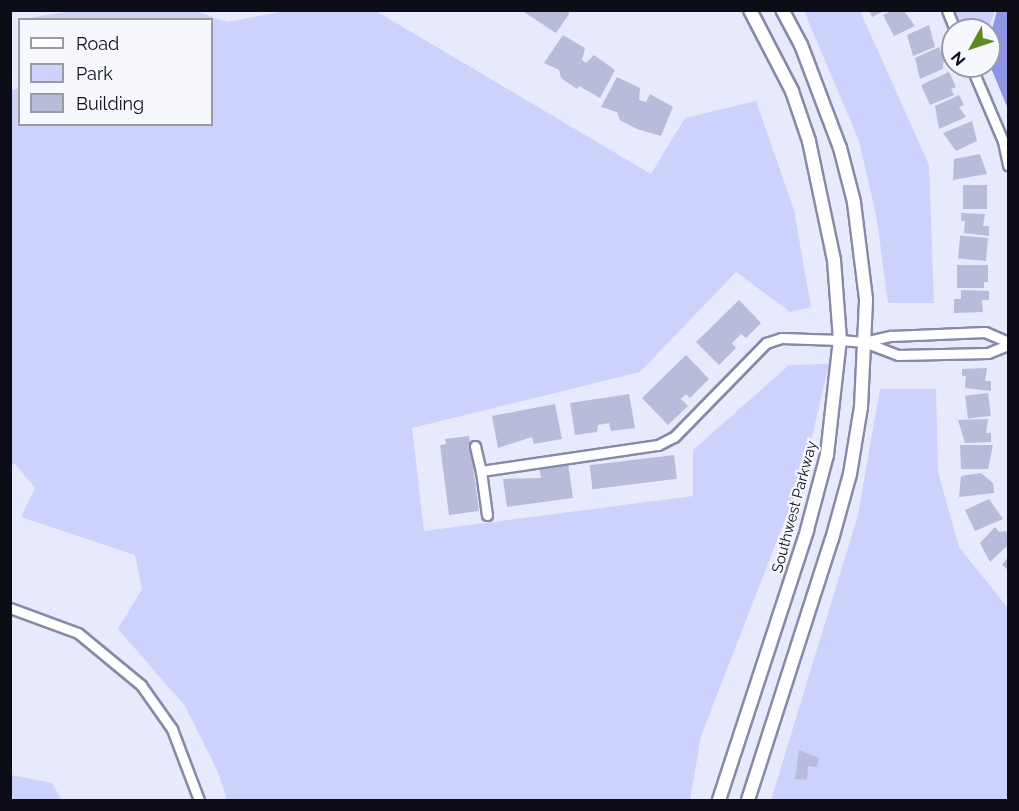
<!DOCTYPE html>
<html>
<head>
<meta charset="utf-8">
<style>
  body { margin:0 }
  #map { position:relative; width:1019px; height:811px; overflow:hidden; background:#e7e9fd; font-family:Raleway,sans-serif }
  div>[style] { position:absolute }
  .green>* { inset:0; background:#cdd2fc }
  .water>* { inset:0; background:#9095e3 }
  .building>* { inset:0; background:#b8bbda; transform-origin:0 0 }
  .roads { filter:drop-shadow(2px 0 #878aa7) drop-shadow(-2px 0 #878aa7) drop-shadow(0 2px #878aa7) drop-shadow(0 -2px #878aa7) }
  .minor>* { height:9px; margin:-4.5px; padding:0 4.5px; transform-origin:4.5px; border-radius:4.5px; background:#fff }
  .secondary>* { height:12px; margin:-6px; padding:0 6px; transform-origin:6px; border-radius:6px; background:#fff }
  span { translate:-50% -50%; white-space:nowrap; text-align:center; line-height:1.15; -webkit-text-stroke:4.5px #f7f8fe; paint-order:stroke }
  .street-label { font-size:15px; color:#0c0d17 }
  .frame { position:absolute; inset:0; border:12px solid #0c0d17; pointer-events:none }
  .legend { position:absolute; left:18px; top:18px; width:195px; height:108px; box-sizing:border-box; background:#f7f8fe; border:2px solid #999aa2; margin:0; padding:8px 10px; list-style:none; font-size:18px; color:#0c0d17 }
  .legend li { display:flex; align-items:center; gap:12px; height:30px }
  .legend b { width:30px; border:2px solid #999aa2 }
  .north { position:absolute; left:941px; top:18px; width:60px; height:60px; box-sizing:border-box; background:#f7f8fe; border:2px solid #999aa2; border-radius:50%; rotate:230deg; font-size:16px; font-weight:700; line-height:24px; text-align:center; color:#0c0d17 }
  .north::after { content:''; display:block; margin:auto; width:21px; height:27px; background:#5c8a1d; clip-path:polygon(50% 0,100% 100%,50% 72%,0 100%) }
</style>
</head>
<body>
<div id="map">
  <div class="green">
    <i style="clip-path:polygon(192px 10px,227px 22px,286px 11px,376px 11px,651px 174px,685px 118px,756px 101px,794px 210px,811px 307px,790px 312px,736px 272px,640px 372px,412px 428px,424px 531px,693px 496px,693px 450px,789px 365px,829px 364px,804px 471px,701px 736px,690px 800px,227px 800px,218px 772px,185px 706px,118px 629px,142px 589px,135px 555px,21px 517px,35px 488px,15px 464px,11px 465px,11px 91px,19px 88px,20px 124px,212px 124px,212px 20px,28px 18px,73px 11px)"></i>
    <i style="clip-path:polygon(804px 11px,860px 11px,929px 165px,934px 303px,888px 303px,877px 220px,859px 141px)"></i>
    <i style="clip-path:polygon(953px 11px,995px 11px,988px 30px,962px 30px)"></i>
    <i style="clip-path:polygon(880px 389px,936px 389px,938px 472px,959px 547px,1008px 608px,1008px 800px,771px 800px,858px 515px)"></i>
    <i style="clip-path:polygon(11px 775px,52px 783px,62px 800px,11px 800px)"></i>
  </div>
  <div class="water">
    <i style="clip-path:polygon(997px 11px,1008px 11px,1008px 109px,989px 63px,989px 40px)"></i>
  </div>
  <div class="building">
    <i style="clip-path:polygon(521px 10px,568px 10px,569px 14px,556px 33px)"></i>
    <i style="clip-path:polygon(869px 10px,886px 10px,872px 17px)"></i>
    <i style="clip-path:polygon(893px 10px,904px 11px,915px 26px,894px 36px,883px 15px)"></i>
    <i style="clip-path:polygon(929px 25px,935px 47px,913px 56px,907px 35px)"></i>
    <i style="clip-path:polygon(563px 35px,585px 48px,582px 60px,586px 63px,594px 55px,615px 70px,600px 98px,579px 86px,577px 89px,561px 78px,559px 70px,544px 63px)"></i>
    <i style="clip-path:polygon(939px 47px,944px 58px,943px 69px,920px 79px,915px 58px)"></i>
    <i style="clip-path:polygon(949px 72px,956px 87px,951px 89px,954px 95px,930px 105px,921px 85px)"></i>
    <i style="clip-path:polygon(617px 77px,640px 88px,639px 100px,646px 102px,650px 94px,673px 107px,661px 136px,637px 129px,620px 120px,617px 112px,601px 107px)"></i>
    <i style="clip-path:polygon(959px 95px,964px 105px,959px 107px,966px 117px,939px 129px,935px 106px)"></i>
    <i style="clip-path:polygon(972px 121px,977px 141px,956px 151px,943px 133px)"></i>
    <i style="clip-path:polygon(980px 154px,987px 174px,953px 180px,954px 159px)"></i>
    <i style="left:963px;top:185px;width:24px;height:24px"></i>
    <i style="clip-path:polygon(961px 213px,985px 214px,983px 226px,989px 226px,989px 236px,964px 233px,965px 221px,961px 221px)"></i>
    <i style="left:988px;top:238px;width:23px;height:28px;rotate:95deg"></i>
    <i style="clip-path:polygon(957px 265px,988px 265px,988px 282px,984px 282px,984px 288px,957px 288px)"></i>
    <i style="clip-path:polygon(961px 290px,989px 291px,989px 300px,982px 300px,983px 312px,954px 313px,954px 299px,961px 299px)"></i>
    <i style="clip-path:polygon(739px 300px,761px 323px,746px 338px,741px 334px,732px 343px,736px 348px,719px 365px,696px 342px)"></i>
    <i style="clip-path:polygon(686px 355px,709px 379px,690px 398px,686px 394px,681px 399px,688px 406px,668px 425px,642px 398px)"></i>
    <i style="clip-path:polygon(987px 368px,985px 381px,991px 381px,991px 391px,965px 388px,966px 376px,962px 376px,962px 369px)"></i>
    <i style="left:988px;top:393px;width:23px;height:23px;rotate:83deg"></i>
    <i style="clip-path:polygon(629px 394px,635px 428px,611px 431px,609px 423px,598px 425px,597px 432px,575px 435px,570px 403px)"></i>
    <i style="clip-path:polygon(555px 404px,562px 439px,534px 444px,532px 437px,498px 448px,492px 416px)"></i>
    <i style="clip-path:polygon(988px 419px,986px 433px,991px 433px,991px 442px,965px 443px,958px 420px)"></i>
    <i style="clip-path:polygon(469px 436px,479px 511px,449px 515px,440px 445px,446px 444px,445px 439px)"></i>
    <i style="clip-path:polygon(960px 445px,993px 445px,988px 469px,961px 469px)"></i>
    <i style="left:674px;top:455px;width:24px;height:85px;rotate:83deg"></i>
    <i style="clip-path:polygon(568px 463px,573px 498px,507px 507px,503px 479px,541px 478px,539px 467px)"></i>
    <i style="clip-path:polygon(981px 473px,993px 483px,994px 493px,959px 497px,961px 476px)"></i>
    <i style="clip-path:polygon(989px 499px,1003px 519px,975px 531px,965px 510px)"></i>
    <i style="clip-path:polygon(995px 527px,999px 532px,1008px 531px,1008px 545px,990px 562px,980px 543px)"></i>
    <i style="clip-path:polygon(1008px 557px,1008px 570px,1002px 565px)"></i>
    <i style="clip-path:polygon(799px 750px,819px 758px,817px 767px,808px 766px,807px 780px,795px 779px)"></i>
  </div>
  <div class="roads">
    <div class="minor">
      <i style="left:947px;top:10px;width:22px;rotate:68deg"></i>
      <i style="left:971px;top:66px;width:82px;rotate:66.9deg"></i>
      <i style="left:1003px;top:141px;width:25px;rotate:78deg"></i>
      <i style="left:864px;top:342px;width:28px;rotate:-13deg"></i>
      <i style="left:891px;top:336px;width:94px;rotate:-2.4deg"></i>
      <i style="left:985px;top:332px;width:25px;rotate:23deg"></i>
      <i style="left:475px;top:446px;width:26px;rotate:77deg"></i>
      <i style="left:487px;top:515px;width:44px;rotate:-97.8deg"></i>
      <i style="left:481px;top:471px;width:179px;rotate:-8.4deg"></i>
      <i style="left:658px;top:445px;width:18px;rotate:-27deg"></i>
      <i style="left:674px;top:437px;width:132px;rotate:-45.6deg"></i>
      <i style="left:766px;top:343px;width:16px;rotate:-18deg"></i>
      <i style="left:781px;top:338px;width:59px;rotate:1.9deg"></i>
      <i style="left:840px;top:340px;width:24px;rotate:5deg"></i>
      <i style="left:864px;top:342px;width:36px;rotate:21deg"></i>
      <i style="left:898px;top:355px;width:90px;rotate:-1.3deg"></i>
      <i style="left:988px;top:353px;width:22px;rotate:-22deg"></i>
      <i style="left:10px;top:608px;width:72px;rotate:20.2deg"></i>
      <i style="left:78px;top:633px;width:82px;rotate:39.5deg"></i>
      <i style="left:141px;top:685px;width:54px;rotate:54.8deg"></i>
      <i style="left:172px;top:729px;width:76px;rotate:69.2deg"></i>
    </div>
    <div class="secondary">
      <i style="left:719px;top:800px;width:284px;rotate:-71.9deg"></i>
      <i style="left:807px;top:530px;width:78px;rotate:-75.1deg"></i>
      <i style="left:827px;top:455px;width:116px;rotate:-83.6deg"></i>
      <i style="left:840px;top:340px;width:80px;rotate:-94.3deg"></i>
      <i style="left:834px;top:260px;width:122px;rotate:-101.9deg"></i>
      <i style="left:809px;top:141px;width:53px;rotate:-108.8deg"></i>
      <i style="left:792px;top:91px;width:91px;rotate:-117.4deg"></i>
      <i style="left:748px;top:800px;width:274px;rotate:-72.2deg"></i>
      <i style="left:832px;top:539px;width:67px;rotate:-74.5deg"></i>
      <i style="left:850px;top:474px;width:68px;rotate:-80.7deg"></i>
      <i style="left:861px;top:407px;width:108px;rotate:-87.3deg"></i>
      <i style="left:866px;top:299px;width:98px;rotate:-97.1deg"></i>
      <i style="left:854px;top:202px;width:56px;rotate:-104.5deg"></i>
      <i style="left:840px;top:148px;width:110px;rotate:-110.7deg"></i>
      <i style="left:801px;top:45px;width:40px;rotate:-118deg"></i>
    </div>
  </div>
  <div class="street-label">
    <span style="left:795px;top:507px;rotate:-75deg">Southwest Parkway</span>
  </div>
  <div class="frame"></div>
  <ul class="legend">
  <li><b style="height:8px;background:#fff"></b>Road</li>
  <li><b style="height:16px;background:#cdd2fc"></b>Park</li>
  <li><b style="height:16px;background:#b8bbda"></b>Building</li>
  </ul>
  <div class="north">N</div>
</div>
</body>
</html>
